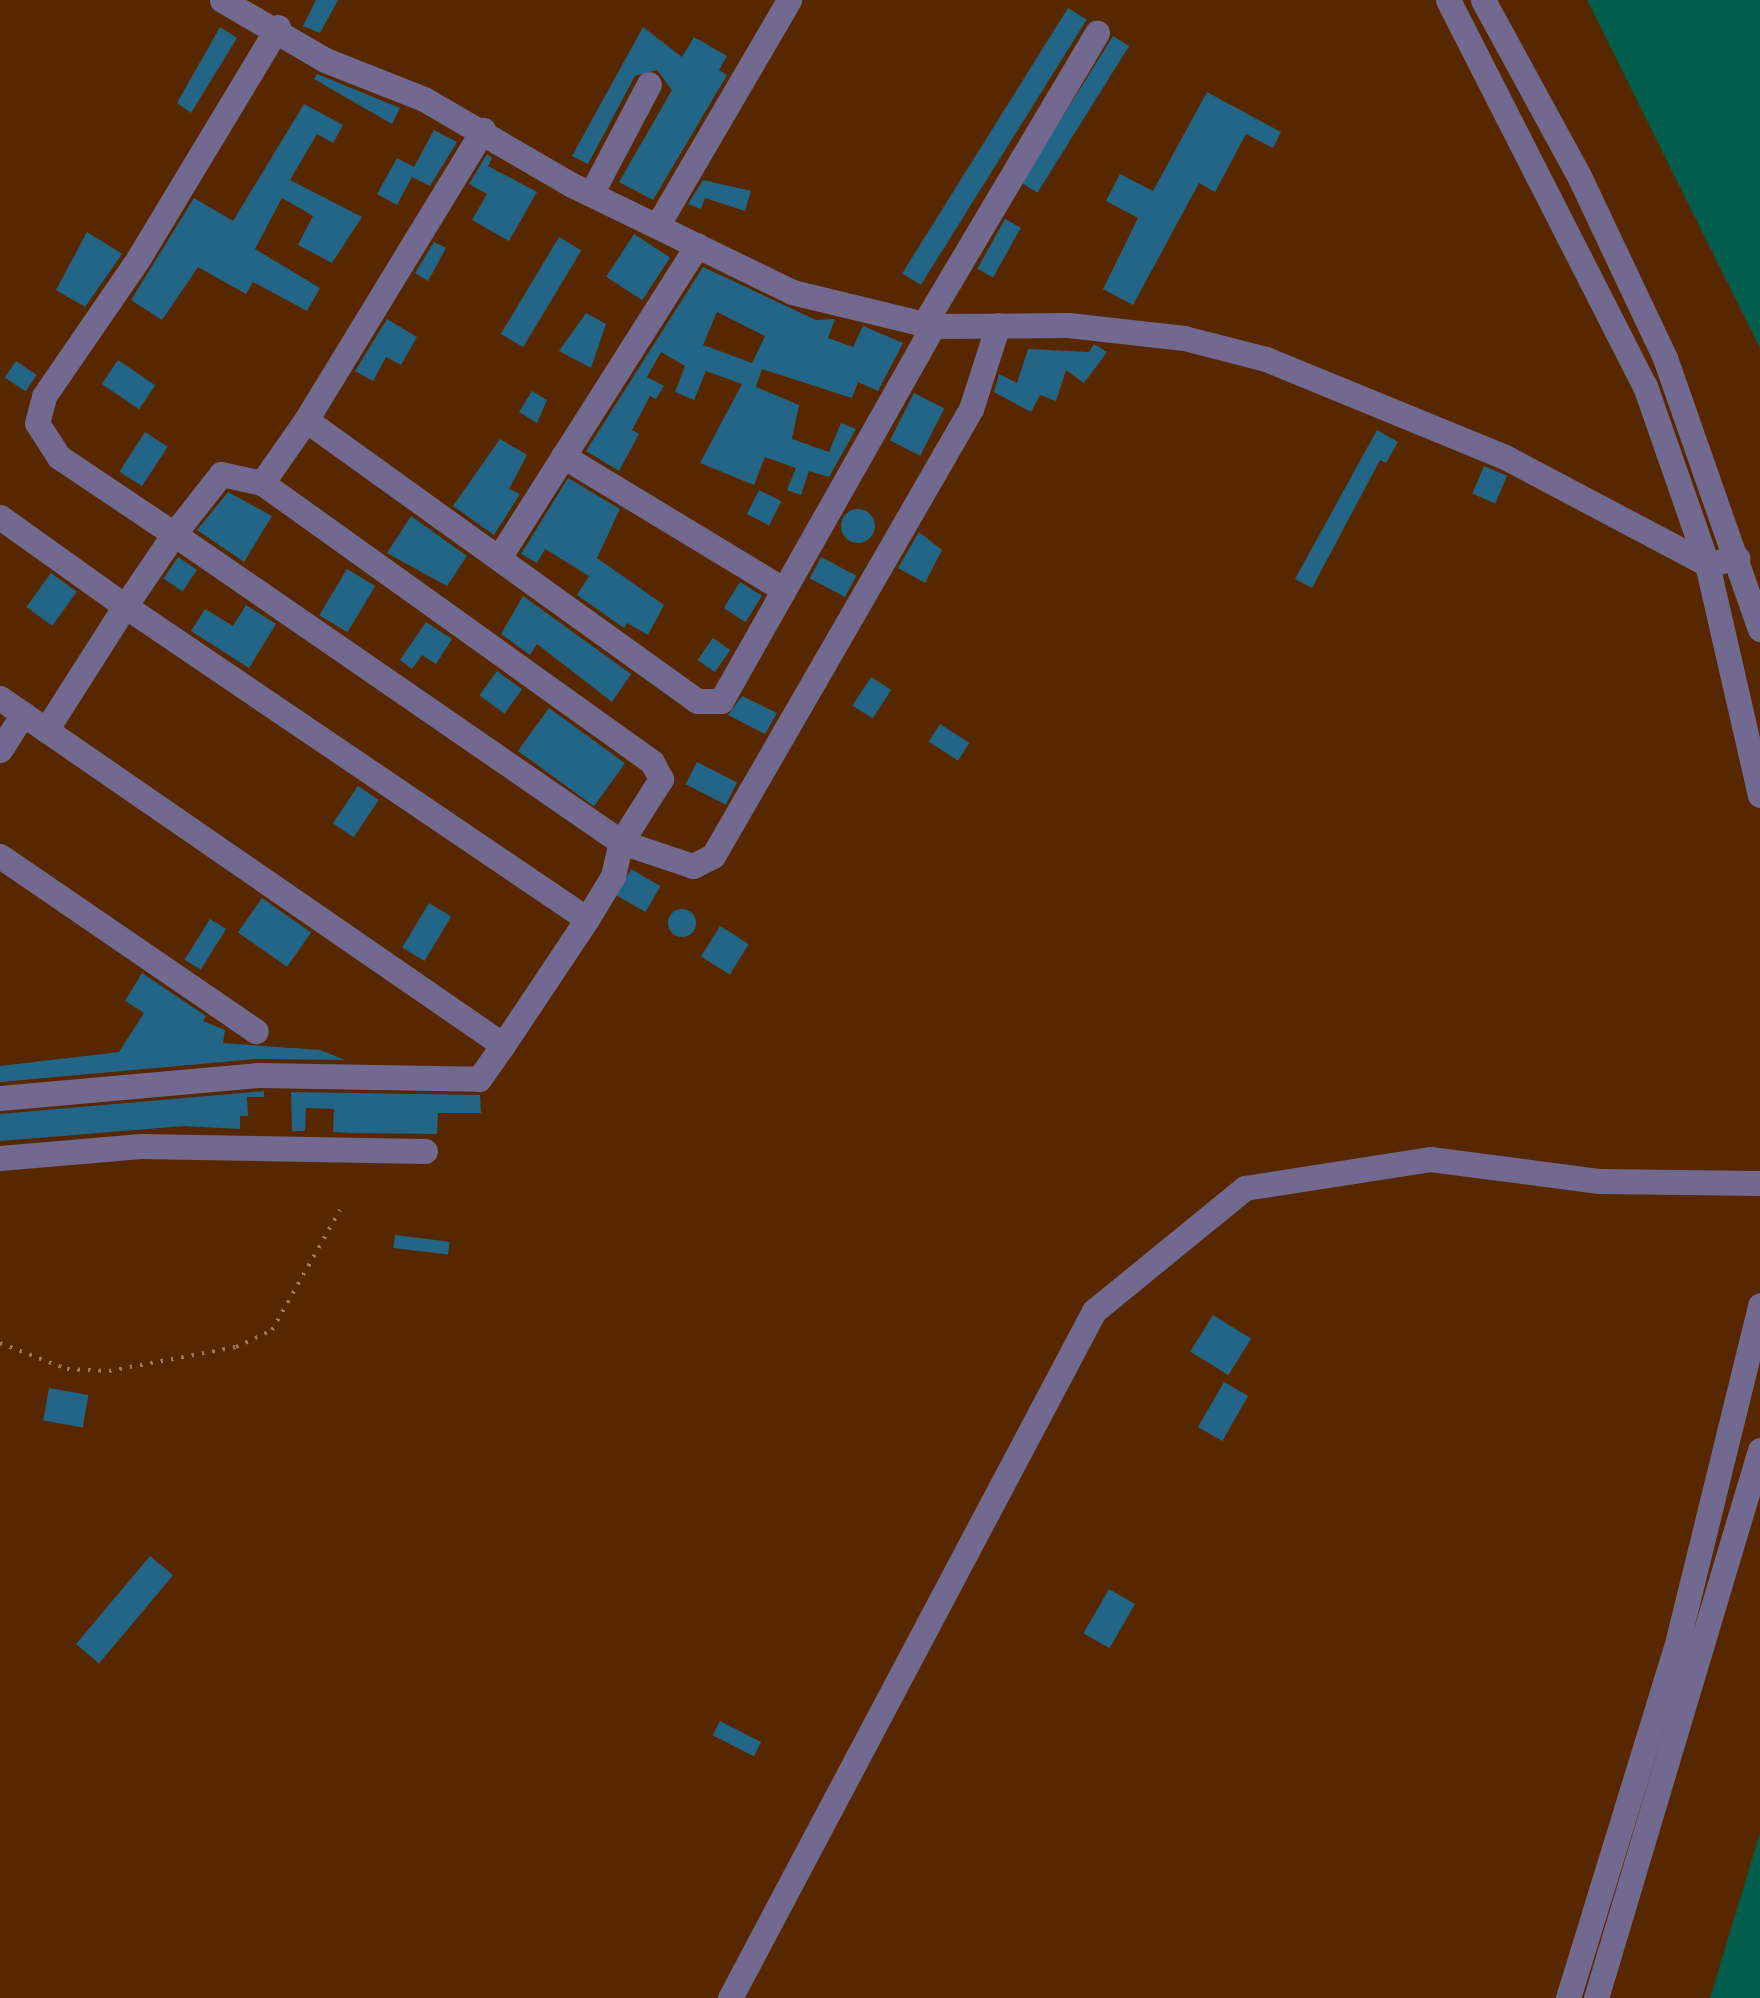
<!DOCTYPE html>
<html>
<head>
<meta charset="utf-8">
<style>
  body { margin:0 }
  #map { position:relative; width:1760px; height:1998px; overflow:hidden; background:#572800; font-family:"DM Sans",sans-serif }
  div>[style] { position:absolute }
  .water>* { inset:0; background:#015e4d }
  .building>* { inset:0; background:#226586; transform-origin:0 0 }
  .round { border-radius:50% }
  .path>* { height:4px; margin-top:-2px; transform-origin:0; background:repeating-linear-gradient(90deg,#9b795e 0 2.5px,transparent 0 10.5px) }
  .minor>* { height:25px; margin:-12.5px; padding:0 12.5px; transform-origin:12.5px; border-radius:12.5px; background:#726990 }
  span { translate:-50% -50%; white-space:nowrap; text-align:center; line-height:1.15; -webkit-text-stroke:9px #442309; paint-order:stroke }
</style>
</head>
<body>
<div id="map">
  <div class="water">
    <i style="clip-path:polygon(1587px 0,1760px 0,1760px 348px)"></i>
    <i style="clip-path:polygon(1760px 1833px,1760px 1998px,1710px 1998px)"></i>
  </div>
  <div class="building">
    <i style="clip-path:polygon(316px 0,338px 0,320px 33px,303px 26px)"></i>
    <i style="left:1068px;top:8px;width:22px;height:313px;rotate:32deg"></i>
    <i style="clip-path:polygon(220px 27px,237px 38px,191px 113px,177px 103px)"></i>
    <i style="clip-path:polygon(643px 27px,682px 57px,694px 37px,727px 56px,719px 70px,727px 75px,653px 200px,619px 182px,672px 90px,657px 70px,635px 76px,588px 164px,572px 156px)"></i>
    <i style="left:1113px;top:36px;width:19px;height:173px;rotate:32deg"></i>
    <i style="clip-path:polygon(317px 74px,400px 108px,392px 124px,314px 79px)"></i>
    <i style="clip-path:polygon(1207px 92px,1281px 132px,1273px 148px,1246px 134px,1215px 192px,1199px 183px,1133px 305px,1103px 289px,1138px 218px,1106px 201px,1120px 174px,1153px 191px)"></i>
    <i style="clip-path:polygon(304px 104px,343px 125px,333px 143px,317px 134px,290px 180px,362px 217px,332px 263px,298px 245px,313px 216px,282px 198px,255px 249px,320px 288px,307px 311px,253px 282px,246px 294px,198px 267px,162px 320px,131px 300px,194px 198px,233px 221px)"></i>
    <i style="clip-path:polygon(434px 130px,457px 142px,430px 186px,412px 177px,397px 205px,377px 194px,397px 158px,414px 167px)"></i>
    <i style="clip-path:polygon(487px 154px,492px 158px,488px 166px,537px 192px,509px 241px,472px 220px,487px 194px,469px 184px)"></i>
    <i style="clip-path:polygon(703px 180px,751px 191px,745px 211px,705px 198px,701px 209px,688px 204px)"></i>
    <i style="left:1005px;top:219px;width:18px;height:57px;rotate:29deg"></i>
    <i style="clip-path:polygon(87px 232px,122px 254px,85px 307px,56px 290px)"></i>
    <i style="left:634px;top:234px;width:43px;height:51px;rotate:33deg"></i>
    <i style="left:559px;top:237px;width:26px;height:113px;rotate:31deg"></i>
    <i style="clip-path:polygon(434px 242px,446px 248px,428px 281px,415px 273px)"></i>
    <i style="clip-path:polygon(evenodd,703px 267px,816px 320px,835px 319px,828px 338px,853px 347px,863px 326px,903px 343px,878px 391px,858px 382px,852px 398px,762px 369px,756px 387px,799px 405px,792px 439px,829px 452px,841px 423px,856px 429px,829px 477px,809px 471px,801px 495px,787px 490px,796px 468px,765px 457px,754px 485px,700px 463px,742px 384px,706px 371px,694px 400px,675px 392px,685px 366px,661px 352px,647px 377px,664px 386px,656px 399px,650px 396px,632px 430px,639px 434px,619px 471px,586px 451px,703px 267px,717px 312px,765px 336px,752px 363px,703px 345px,717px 312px)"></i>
    <i style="clip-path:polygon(586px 313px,606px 324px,591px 368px,559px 351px)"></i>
    <i style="clip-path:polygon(387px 319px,417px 337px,401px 365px,386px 357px,373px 381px,355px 371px)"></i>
    <i style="clip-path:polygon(1094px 344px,1107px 352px,1084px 383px,1066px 370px,1056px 401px,1040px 395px,1031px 412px,994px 392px,999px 374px,1017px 383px,1028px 349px,1089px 352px)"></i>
    <i style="left:118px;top:360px;width:45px;height:29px;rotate:34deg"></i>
    <i style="left:16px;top:361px;width:25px;height:20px;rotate:34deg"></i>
    <i style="clip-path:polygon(532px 391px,547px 400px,537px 423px,519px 412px)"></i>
    <i style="left:914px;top:393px;width:34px;height:53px;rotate:27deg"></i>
    <i style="clip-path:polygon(1377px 430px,1398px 442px,1386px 463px,1380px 460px,1312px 588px,1295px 579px)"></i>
    <i style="left:145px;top:432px;width:27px;height:47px;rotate:33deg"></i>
    <i style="clip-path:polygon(500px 439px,527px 455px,509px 489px,520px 494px,494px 535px,453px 506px)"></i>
    <i style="left:1484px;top:466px;width:25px;height:30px;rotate:23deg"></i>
    <i style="clip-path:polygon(568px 478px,620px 509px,597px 558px,664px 605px,648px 635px,627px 623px,624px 628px,577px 595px,589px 576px,545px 549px,537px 563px,521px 554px)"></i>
    <i style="left:759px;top:490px;width:25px;height:27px;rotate:27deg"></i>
    <i style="clip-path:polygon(228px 492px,272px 516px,244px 562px,197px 530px)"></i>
    <i class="round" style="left:841px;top:509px;width:34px;height:34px"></i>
    <i style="clip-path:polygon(411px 516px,467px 556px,447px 586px,387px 553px)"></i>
    <i style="clip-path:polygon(919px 532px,942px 550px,925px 583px,898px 568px)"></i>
    <i style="left:178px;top:557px;width:23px;height:26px;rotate:34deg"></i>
    <i style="left:821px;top:557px;width:40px;height:24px;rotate:28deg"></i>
    <i style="left:347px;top:569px;width:33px;height:54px;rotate:31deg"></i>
    <i style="left:51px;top:573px;width:32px;height:42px;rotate:36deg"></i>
    <i style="left:740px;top:582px;width:26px;height:31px;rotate:32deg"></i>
    <i style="clip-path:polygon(523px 596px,631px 674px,612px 702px,537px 644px,530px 655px,501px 634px)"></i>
    <i style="clip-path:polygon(246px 605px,276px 624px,249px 668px,191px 631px,205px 609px,233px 626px)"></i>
    <i style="clip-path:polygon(426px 622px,452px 639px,436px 664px,422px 655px,412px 669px,400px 660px)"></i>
    <i style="left:713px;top:638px;width:21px;height:27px;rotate:35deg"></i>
    <i style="left:497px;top:671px;width:31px;height:30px;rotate:36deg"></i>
    <i style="left:871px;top:677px;width:24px;height:34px;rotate:33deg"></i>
    <i style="clip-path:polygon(742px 696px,777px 713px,765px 734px,728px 715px)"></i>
    <i style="left:549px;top:708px;width:94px;height:53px;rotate:36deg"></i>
    <i style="left:940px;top:724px;width:35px;height:21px;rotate:33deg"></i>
    <i style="left:697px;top:762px;width:45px;height:25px;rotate:27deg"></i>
    <i style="left:358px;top:786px;width:25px;height:45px;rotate:34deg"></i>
    <i style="left:631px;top:869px;width:34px;height:30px;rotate:30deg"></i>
    <i style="left:262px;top:898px;width:60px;height:42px;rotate:35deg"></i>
    <i style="left:429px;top:903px;width:26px;height:52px;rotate:31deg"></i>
    <i class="round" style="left:668px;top:909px;width:28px;height:28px"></i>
    <i style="left:210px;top:919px;width:19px;height:48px;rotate:32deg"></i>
    <i style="left:720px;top:926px;width:34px;height:36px;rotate:32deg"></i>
    <i style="clip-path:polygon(142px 973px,206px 1016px,203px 1021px,225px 1030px,223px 1043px,320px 1050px,345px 1060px,257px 1059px,0 1082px,0 1066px,119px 1052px,144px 1013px,125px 1001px)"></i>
    <i style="clip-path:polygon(264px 1091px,264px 1097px,247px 1097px,248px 1116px,240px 1116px,240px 1129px,184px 1126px,0 1141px,0 1114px)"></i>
    <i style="clip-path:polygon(291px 1092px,480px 1095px,481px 1113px,438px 1113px,437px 1134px,351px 1133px,333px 1132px,334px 1109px,306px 1108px,305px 1131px,292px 1131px)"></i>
    <i style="left:395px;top:1235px;width:55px;height:13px;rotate:7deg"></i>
    <i style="left:1213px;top:1315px;width:45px;height:43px;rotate:32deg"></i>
    <i style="left:1224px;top:1382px;width:28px;height:52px;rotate:30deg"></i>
    <i style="left:49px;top:1388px;width:40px;height:33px;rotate:10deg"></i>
    <i style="left:150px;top:1556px;width:30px;height:115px;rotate:40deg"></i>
    <i style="left:1109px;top:1589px;width:30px;height:51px;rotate:30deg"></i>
    <i style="left:720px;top:1721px;width:46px;height:16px;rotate:27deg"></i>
  </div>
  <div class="path">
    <i style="left:0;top:1343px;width:72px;rotate:21.2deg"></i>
    <i style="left:67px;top:1369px;width:42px;rotate:2.7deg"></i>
    <i style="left:109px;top:1371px;width:129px;rotate:-10.7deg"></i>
    <i style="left:236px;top:1347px;width:40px;rotate:-25deg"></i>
    <i style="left:272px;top:1330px;width:138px;rotate:-60.5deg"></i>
  </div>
  <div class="minor">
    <i style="left:222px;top:0;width:119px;rotate:30.2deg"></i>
    <i style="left:325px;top:60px;width:106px;rotate:21.5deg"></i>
    <i style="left:424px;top:99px;width:171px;rotate:30.2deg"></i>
    <i style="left:572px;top:185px;width:245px;rotate:25.9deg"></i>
    <i style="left:792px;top:292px;width:145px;rotate:13.6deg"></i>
    <i style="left:933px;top:326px;width:135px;rotate:-0.4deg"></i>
    <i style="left:1068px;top:325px;width:117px;rotate:6.4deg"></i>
    <i style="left:1184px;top:338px;width:85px;rotate:14.4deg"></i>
    <i style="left:1266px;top:359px;width:258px;rotate:22.3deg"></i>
    <i style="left:1505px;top:457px;width:229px;rotate:27.9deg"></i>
    <i style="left:1707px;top:564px;width:31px;rotate:-11deg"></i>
    <i style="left:1448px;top:0;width:433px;rotate:63deg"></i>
    <i style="left:1645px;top:386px;width:188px;rotate:70.8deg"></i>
    <i style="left:1707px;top:564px;width:237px;rotate:77.1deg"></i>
    <i style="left:1483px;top:0;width:200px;rotate:61.4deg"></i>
    <i style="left:1579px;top:176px;width:201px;rotate:64.7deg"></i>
    <i style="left:1665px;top:358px;width:287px;rotate:70.7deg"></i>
    <i style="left:591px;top:194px;width:124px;rotate:-62.2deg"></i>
    <i style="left:657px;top:226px;width:262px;rotate:-59.7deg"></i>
    <i style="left:924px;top:324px;width:339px;rotate:-59.3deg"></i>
    <i style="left:306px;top:420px;width:340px;rotate:-58.6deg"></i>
    <i style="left:563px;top:456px;width:258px;rotate:31.2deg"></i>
    <i style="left:262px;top:483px;width:42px;rotate:-167.6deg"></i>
    <i style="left:221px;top:474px;width:76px;rotate:128.1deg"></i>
    <i style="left:174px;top:534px;width:138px;rotate:-146.2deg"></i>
    <i style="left:59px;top:457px;width:40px;rotate:-122.9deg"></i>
    <i style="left:37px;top:423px;width:28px;rotate:-75deg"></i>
    <i style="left:44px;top:396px;width:166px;rotate:-55.5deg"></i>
    <i style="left:138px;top:259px;width:271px;rotate:-58.9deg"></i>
    <i style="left:0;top:517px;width:153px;rotate:35.5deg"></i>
    <i style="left:125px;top:606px;width:147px;rotate:122.5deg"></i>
    <i style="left:500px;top:556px;width:368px;rotate:-57.6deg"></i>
    <i style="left:0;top:698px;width:28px;rotate:35deg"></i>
    <i style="left:0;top:750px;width:43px;rotate:-57.4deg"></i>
    <i style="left:23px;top:714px;width:583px;rotate:34.59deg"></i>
    <i style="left:503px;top:1045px;width:151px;rotate:-56.3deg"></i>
    <i style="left:587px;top:919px;width:558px;rotate:-145.88deg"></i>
    <i style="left:125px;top:606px;width:87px;rotate:-55.8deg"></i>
    <i style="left:174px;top:534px;width:543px;rotate:34.57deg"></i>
    <i style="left:621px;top:842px;width:75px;rotate:-57.6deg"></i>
    <i style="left:661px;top:779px;width:19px;rotate:-118deg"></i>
    <i style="left:652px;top:762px;width:480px;rotate:-144.4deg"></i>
    <i style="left:262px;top:483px;width:77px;rotate:-55.1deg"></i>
    <i style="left:306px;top:420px;width:481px;rotate:35.7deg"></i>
    <i style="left:697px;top:701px;width:24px"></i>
    <i style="left:721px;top:701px;width:431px;rotate:-60.5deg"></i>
    <i style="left:0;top:856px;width:310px;rotate:34.4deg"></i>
    <i style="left:587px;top:919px;width:50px;rotate:-58.8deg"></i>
    <i style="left:613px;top:876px;width:35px;rotate:-77deg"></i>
    <i style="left:621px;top:842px;width:76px;rotate:18.4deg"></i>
    <i style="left:693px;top:866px;width:22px;rotate:-27deg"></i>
    <i style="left:713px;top:856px;width:516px;rotate:-60.01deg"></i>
    <i style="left:971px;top:409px;width:88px;rotate:-72.2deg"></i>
    <i style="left:0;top:1098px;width:259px;rotate:-5.1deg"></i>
    <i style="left:258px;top:1075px;width:221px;rotate:1deg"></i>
    <i style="left:479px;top:1079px;width:42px;rotate:-54.8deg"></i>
    <i style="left:0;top:1158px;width:141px;rotate:-4.9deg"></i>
    <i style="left:140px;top:1146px;width:285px;rotate:1deg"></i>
    <i style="left:730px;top:1998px;width:777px;rotate:-62.08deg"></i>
    <i style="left:1094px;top:1311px;width:195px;rotate:-39.2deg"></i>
    <i style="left:1245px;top:1188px;width:187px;rotate:-8.9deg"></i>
    <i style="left:1430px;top:1159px;width:171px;rotate:7.4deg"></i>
    <i style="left:1600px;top:1181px;width:160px;rotate:0.7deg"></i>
    <i style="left:1568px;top:1998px;width:366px;rotate:-72.9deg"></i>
    <i style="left:1676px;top:1648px;width:353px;rotate:-76.2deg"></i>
    <i style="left:1596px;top:1998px;width:572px;rotate:-73.34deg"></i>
  </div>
</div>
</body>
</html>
